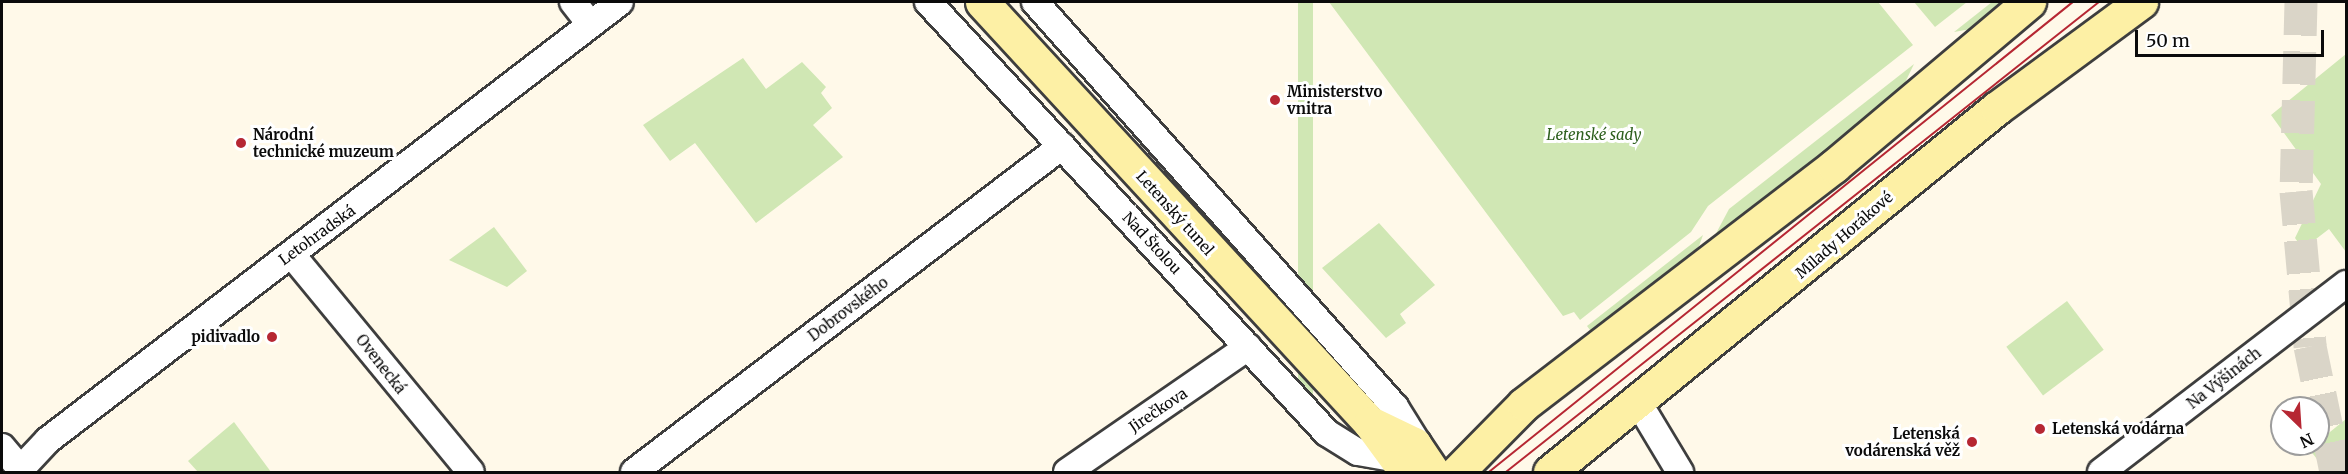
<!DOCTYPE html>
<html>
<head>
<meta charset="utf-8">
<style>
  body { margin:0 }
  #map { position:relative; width:2348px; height:474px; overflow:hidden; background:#fff9e9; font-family:Merriweather,serif }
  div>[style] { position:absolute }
  .green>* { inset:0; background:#d0e7b4; transform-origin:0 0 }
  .highway-tunnel>* { height:33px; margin-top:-16.5px; transform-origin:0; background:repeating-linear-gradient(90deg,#dad5c8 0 33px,transparent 0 49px) }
  .roads { filter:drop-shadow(2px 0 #3e3e3e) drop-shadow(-2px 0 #3e3e3e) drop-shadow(0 2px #3e3e3e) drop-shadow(0 -2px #3e3e3e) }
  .street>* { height:26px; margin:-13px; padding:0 13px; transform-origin:13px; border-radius:13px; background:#fff }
  .secondary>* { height:33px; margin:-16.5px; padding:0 16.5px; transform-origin:16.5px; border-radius:16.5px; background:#fdf0a5 }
  .tram>* { height:1.5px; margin:-0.75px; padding:0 0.75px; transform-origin:0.75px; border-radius:0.75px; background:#b62733 }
  .dots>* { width:16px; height:16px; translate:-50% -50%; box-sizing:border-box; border:3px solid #fff; border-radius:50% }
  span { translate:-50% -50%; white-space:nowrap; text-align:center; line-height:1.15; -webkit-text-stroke:6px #fff; paint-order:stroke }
  .poi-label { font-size:15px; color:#0b0b0b; font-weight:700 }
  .left { translate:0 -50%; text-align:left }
  .right { translate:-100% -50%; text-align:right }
  .park-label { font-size:15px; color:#2e601e; font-style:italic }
  .street-label { font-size:15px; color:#0b0b0b }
  .frame { position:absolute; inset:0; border:3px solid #0b0b0b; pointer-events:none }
  .north { position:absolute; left:2270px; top:396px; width:60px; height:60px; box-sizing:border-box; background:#fff; border:2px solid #9d9d9d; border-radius:50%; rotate:155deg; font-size:16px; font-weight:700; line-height:24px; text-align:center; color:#0b0b0b }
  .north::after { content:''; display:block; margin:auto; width:21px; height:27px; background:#b62733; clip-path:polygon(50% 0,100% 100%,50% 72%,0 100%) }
  .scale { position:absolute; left:2135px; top:30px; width:189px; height:27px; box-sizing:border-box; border:3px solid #0b0b0b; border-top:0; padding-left:8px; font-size:18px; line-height:21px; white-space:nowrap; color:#0b0b0b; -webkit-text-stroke:4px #fff; paint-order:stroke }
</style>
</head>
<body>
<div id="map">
  <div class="green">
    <i style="left:1298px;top:2px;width:15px;height:425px"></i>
    <i style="clip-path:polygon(1329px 2px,1878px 2px,1913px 45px,1708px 206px,1691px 232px,1580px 320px,1574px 312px,1563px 316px)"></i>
    <i style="clip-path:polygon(1914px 2px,1967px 2px,1935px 27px)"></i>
    <i style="clip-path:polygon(1992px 2px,2009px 2px,1971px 29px,1954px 32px)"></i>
    <i style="clip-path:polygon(2346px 54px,2346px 252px,2329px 229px,2303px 249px,2295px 238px,2321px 184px,2271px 115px)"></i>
    <i style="clip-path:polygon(743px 58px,766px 89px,802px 62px,826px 87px,821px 93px,832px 108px,813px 125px,843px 157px,756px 223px,695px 143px,670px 161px,643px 125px)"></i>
    <i style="clip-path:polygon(1914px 64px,1900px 93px,1712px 241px,1729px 209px)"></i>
    <i style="clip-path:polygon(1379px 223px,1435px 285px,1400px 314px,1406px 323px,1386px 338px,1322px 268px)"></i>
    <i style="clip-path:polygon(494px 227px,527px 271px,507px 287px,449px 260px)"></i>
    <i style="clip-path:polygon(1703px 235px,1699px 246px,1655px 285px,1593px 334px,1587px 326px)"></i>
    <i style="left:2067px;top:301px;width:61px;height:76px;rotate:53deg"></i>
    <i style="clip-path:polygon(2346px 419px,2346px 451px,2317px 459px,2309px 449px)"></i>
    <i style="clip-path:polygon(234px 422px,271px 472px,198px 472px,188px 461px)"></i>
  </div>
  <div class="highway-tunnel">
    <i style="left:2301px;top:2px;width:189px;rotate:91.5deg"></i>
    <i style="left:2296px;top:191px;width:156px;rotate:84.8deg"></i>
    <i style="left:2310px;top:346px;width:129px;rotate:78.3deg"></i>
  </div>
  <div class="roads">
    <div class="street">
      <i style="left:573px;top:2px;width:28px;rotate:52deg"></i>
      <i style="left:928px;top:2px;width:587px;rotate:47.21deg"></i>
      <i style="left:1327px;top:433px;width:36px;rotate:32deg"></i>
      <i style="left:1358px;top:452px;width:36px;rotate:10deg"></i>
      <i style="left:1035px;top:2px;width:542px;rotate:48.37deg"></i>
      <i style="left:1395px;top:407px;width:53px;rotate:58.1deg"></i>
      <i style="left:292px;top:255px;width:281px;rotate:50.5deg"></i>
      <i style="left:1638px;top:402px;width:82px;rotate:59deg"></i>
      <i style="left:2px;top:447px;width:33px;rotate:50deg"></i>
      <i style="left:18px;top:472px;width:44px;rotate:-46.8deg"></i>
      <i style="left:48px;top:440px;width:720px;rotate:-37.44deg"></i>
      <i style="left:634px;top:472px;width:538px;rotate:-37.3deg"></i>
      <i style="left:1067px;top:472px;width:220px;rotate:-34.6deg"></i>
      <i style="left:2101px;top:472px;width:309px;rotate:-37.5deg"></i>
    </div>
    <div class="secondary">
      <i style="left:982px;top:2px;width:573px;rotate:47.34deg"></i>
      <i style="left:1370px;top:423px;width:61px;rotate:53.7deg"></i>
      <i style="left:1370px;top:423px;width:49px;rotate:25.5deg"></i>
      <i style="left:1414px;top:444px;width:34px;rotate:56deg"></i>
      <i style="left:1457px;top:472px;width:95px;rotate:-45.4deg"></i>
      <i style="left:1524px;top:404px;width:391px;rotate:-37.5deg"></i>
      <i style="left:1834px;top:166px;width:255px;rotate:-40.1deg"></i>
      <i style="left:1550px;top:472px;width:576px;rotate:-39.16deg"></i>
      <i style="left:1997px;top:108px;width:179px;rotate:-36.4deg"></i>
    </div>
  </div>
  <div class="tram">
    <i style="left:1489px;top:472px;width:750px;rotate:-38.83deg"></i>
    <i style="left:1506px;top:472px;width:757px;rotate:-38.4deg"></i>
  </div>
  <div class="dots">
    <i style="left:1275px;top:100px;background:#b62733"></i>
    <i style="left:241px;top:143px;background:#b62733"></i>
    <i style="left:272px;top:337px;background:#b62733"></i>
    <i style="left:2040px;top:429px;background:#b62733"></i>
    <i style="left:1972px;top:442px;background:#b62733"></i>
  </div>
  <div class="poi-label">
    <span class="left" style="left:1287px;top:100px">Ministerstvo<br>vnitra</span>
    <span class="left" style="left:253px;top:143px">Národní<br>technické muzeum</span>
    <span class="right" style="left:260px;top:337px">pidivadlo</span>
    <span class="left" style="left:2052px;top:429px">Letenská vodárna</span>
    <span class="right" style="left:1960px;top:442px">Letenská<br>vodárenská věž</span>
  </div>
  <div class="park-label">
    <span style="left:1594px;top:135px">Letenské sady</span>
  </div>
  <div class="street-label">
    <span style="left:1175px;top:213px;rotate:48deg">Letenský tunel</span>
    <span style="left:317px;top:235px;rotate:-36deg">Letohradská</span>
    <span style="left:1844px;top:235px;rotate:-41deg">Milady Horákové</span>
    <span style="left:1152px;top:243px;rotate:47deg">Nad Štolou</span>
    <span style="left:848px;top:309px;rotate:-37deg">Dobrovského</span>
    <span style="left:381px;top:364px;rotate:52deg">Ovenecká</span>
    <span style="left:2224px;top:378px;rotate:-38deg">Na Výšinách</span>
    <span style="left:1158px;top:410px;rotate:-34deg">Jirečkova</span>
  </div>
  <div class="frame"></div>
  <div class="north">N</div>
  <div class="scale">50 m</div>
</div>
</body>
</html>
